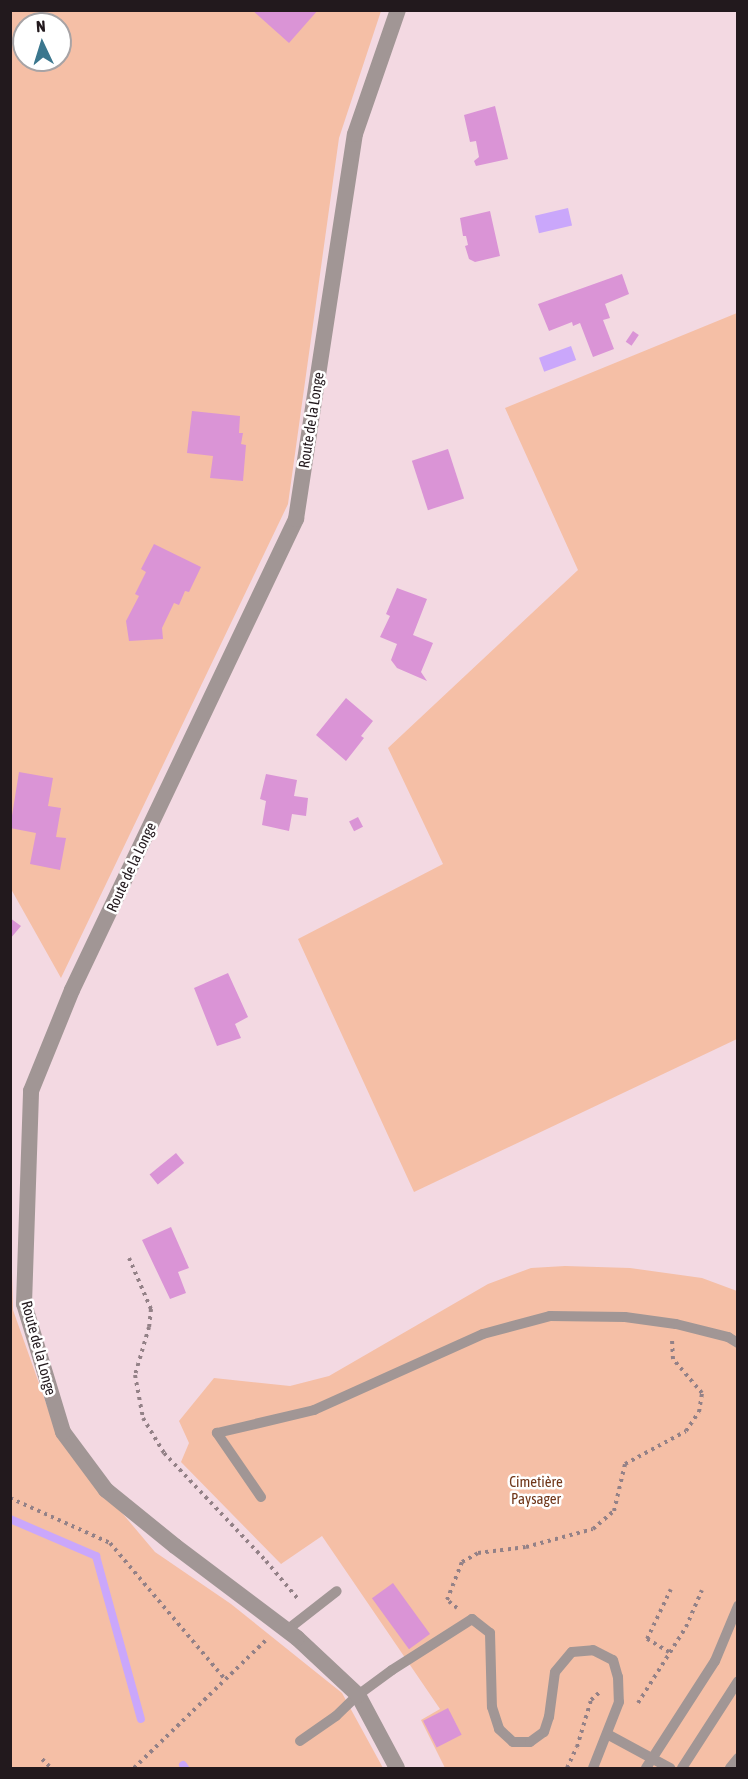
<!DOCTYPE html>
<html>
<head>
<meta charset="utf-8">
<style>
  body { margin:0 }
  #map { position:relative; width:748px; height:1779px; overflow:hidden; background:#f3d9e2; font-family:"Asap Condensed",sans-serif }
  div>[style] { position:absolute }
  .green>* { inset:0; background:#f5bfa6 }
  .water>* { inset:0; background:#caa7fb; transform-origin:0 0 }
  .stream>* { height:8px; margin:-4px; padding:0 4px; transform-origin:4px; border-radius:4px; background:#caa7fb }
  .building>* { inset:0; background:#da94d6; transform-origin:0 0 }
  .path>* { height:4px; margin-top:-2px; transform-origin:0; background:repeating-linear-gradient(90deg,#938187 0 3px,transparent 0 7.5px) }
  .service>* { height:10px; margin:-5px; padding:0 5px; transform-origin:5px; border-radius:5px; background:#a19695 }
  .minor>* { height:16px; margin:-8px; padding:0 8px; transform-origin:8px; border-radius:8px; background:#a19695 }
  span { translate:-50% -50%; white-space:nowrap; text-align:center; line-height:1.15; -webkit-text-stroke:5px #fff; paint-order:stroke }
  .street-label { font-size:15px; color:#22191d }
  .park-label { font-size:15px; color:#70371a }
  .frame { position:absolute; inset:0; border:12px solid #22191d; pointer-events:none }
  .north { position:absolute; left:12px; top:12px; width:60px; height:60px; box-sizing:border-box; background:#fff; border:2px solid #a7a3a5; border-radius:50%; rotate:356deg; font-size:16px; font-weight:700; line-height:24px; text-align:center; color:#22191d }
  .north::after { content:''; display:block; margin:auto; width:21px; height:27px; background:#3b778e; clip-path:polygon(50% 0,100% 100%,50% 72%,0 100%) }
</style>
</head>
<body>
<div id="map">
  <div class="green">
    <i style="clip-path:polygon(evenodd,10px 11px,381px 11px,339px 138px,288px 504px,61px 978px,11px 889px,10px 11px,24px 24px,60px 24px,60px 60px,24px 60px,24px 24px)"></i>
    <i style="clip-path:polygon(737px 313px,737px 1039px,414px 1192px,298px 939px,443px 864px,388px 748px,578px 570px,505px 408px)"></i>
    <i style="clip-path:polygon(10px 1195px,13px 1310px,58px 1437px,155px 1552px,231px 1604px,342px 1693px,383px 1768px,11px 1768px)"></i>
    <i style="clip-path:polygon(565px 1266px,630px 1268px,702px 1278px,737px 1291px,737px 1768px,445px 1768px,421px 1720px,440px 1709px,322px 1536px,281px 1564px,181px 1462px,189px 1443px,179px 1421px,214px 1378px,290px 1386px,329px 1376px,488px 1284px,531px 1268px)"></i>
  </div>
  <div class="water">
    <i style="left:568px;top:208px;width:18px;height:34px;rotate:77deg"></i>
    <i style="left:571px;top:346px;width:15px;height:34px;rotate:70deg"></i>
  </div>
  <div class="stream">
    <i style="left:10px;top:1519px;width:94px;rotate:23.3deg"></i>
    <i style="left:96px;top:1556px;width:169px;rotate:74.6deg"></i>
    <i style="left:183px;top:1765px;width:4px;rotate:56deg"></i>
  </div>
  <div class="building">
    <i style="clip-path:polygon(252px 10px,318px 10px,289px 43px)"></i>
    <i style="clip-path:polygon(495px 106px,508px 159px,476px 166px,474px 161px,479px 157px,476px 141px,470px 142px,464px 115px)"></i>
    <i style="clip-path:polygon(490px 211px,500px 256px,475px 262px,469px 259px,465px 246px,468px 245px,466px 236px,463px 236px,460px 218px)"></i>
    <i style="clip-path:polygon(622px 274px,629px 294px,605px 304px,610px 318px,603px 320px,614px 349px,593px 357px,580px 323px,573px 326px,572px 322px,549px 331px,538px 304px)"></i>
    <i style="left:633px;top:331px;width:7px;height:13px;rotate:34deg"></i>
    <i style="clip-path:polygon(192px 411px,240px 416px,239px 433px,243px 433px,241px 444px,246px 445px,243px 481px,210px 478px,213px 456px,187px 453px)"></i>
    <i style="left:448px;top:449px;width:52px;height:38px;rotate:72deg"></i>
    <i style="clip-path:polygon(154px 544px,201px 567px,189px 592px,185px 591px,179px 605px,174px 603px,162px 628px,163px 639px,129px 641px,126px 621px,139px 596px,135px 594px,146px 572px,141px 569px)"></i>
    <i style="clip-path:polygon(397px 588px,427px 599px,413px 635px,433px 643px,421px 672px,427px 681px,397px 668px,391px 660px,397px 644px,380px 637px,390px 616px,386px 614px)"></i>
    <i style="clip-path:polygon(346px 698px,373px 721px,361px 736px,364px 738px,346px 761px,316px 735px)"></i>
    <i style="clip-path:polygon(19px 772px,53px 778px,48px 806px,61px 808px,56px 837px,66px 838px,60px 870px,30px 864px,36px 833px,10px 828px)"></i>
    <i style="clip-path:polygon(266px 774px,297px 780px,294px 796px,308px 798px,306px 816px,292px 814px,289px 831px,262px 825px,266px 801px,260px 799px)"></i>
    <i style="left:358px;top:817px;width:11px;height:10px;rotate:63deg"></i>
    <i style="clip-path:polygon(10px 918px,21px 926px,10px 939px)"></i>
    <i style="clip-path:polygon(228px 973px,248px 1017px,235px 1024px,241px 1038px,217px 1046px,194px 988px)"></i>
    <i style="left:176px;top:1153px;width:13px;height:34px;rotate:51deg"></i>
    <i style="clip-path:polygon(171px 1227px,189px 1268px,178px 1272px,186px 1293px,170px 1299px,142px 1240px)"></i>
    <i style="left:393px;top:1583px;width:63px;height:26px;rotate:54deg"></i>
    <i style="left:448px;top:1708px;width:30px;height:28px;rotate:63deg"></i>
  </div>
  <div class="path">
    <i style="left:129px;top:1258px;width:56px;rotate:66.7deg"></i>
    <i style="left:151px;top:1309px;width:18px;rotate:96deg"></i>
    <i style="left:149px;top:1327px;width:50px;rotate:106.3deg"></i>
    <i style="left:135px;top:1375px;width:44px;rotate:79.5deg"></i>
    <i style="left:143px;top:1418px;width:41px;rotate:59deg"></i>
    <i style="left:164px;top:1453px;width:149px;rotate:46.6deg"></i>
    <i style="left:266px;top:1561px;width:51px;rotate:49.8deg"></i>
    <i style="left:10px;top:1498px;width:110px;rotate:24.2deg"></i>
    <i style="left:110px;top:1543px;width:178px;rotate:49.8deg"></i>
    <i style="left:457px;top:1608px;width:13px;rotate:-141deg"></i>
    <i style="left:447px;top:1600px;width:41px;rotate:-68.5deg"></i>
    <i style="left:462px;top:1562px;width:18px;rotate:-29deg"></i>
    <i style="left:478px;top:1553px;width:48px;rotate:-7.1deg"></i>
    <i style="left:526px;top:1547px;width:69px;rotate:-15deg"></i>
    <i style="left:593px;top:1529px;width:28px;rotate:-41deg"></i>
    <i style="left:614px;top:1511px;width:48px;rotate:-76.8deg"></i>
    <i style="left:625px;top:1464px;width:69px;rotate:-28.4deg"></i>
    <i style="left:686px;top:1431px;width:23px;rotate:-56deg"></i>
    <i style="left:699px;top:1412px;width:19px;rotate:-81deg"></i>
    <i style="left:702px;top:1393px;width:45px;rotate:-130.5deg"></i>
    <i style="left:673px;top:1359px;width:19px;rotate:-93deg"></i>
    <i style="left:669px;top:1652px;width:26px;rotate:-149deg"></i>
    <i style="left:647px;top:1639px;width:55px;rotate:-64.4deg"></i>
    <i style="left:638px;top:1703px;width:90px;rotate:-57.7deg"></i>
    <i style="left:686px;top:1627px;width:40px;rotate:-66.6deg"></i>
    <i style="left:42px;top:1759px;width:13px;rotate:45deg"></i>
    <i style="left:134px;top:1768px;width:184px;rotate:-44.1deg"></i>
    <i style="left:567px;top:1768px;width:23px;rotate:-65deg"></i>
    <i style="left:577px;top:1747px;width:49px;rotate:-73.4deg"></i>
    <i style="left:591px;top:1700px;width:13px;rotate:-42deg"></i>
  </div>
  <div class="service">
    <i style="left:261px;top:1497px;width:78px;rotate:-124.5deg"></i>
    <i style="left:217px;top:1433px;width:100px;rotate:-13.3deg"></i>
    <i style="left:314px;top:1410px;width:185px;rotate:-24.2deg"></i>
    <i style="left:483px;top:1334px;width:69px;rotate:-15deg"></i>
    <i style="left:550px;top:1316px;width:75px;rotate:0.8deg"></i>
    <i style="left:625px;top:1317px;width:51px;rotate:7.8deg"></i>
    <i style="left:676px;top:1324px;width:54px;rotate:14deg"></i>
    <i style="left:728px;top:1337px;width:12px;rotate:31deg"></i>
    <i style="left:287px;top:1630px;width:63px;rotate:-38deg"></i>
    <i style="left:607px;top:1734px;width:72px;rotate:28.4deg"></i>
    <i style="left:300px;top:1741px;width:44px;rotate:-34.8deg"></i>
    <i style="left:336px;top:1716px;width:30px;rotate:-44deg"></i>
    <i style="left:358px;top:1695px;width:42px;rotate:-36.3deg"></i>
    <i style="left:392px;top:1670px;width:95px;rotate:-32.5deg"></i>
    <i style="left:472px;top:1619px;width:23px;rotate:38deg"></i>
    <i style="left:490px;top:1633px;width:74px;rotate:88.5deg"></i>
    <i style="left:492px;top:1707px;width:23px;rotate:72deg"></i>
    <i style="left:499px;top:1729px;width:19px;rotate:43deg"></i>
    <i style="left:513px;top:1742px;width:17px"></i>
    <i style="left:530px;top:1742px;width:17px;rotate:-36deg"></i>
    <i style="left:544px;top:1732px;width:16px;rotate:-72deg"></i>
    <i style="left:549px;top:1717px;width:45px;rotate:-82.4deg"></i>
    <i style="left:555px;top:1672px;width:26px;rotate:-50deg"></i>
    <i style="left:572px;top:1652px;width:21px;rotate:-5deg"></i>
    <i style="left:593px;top:1650px;width:22px;rotate:27deg"></i>
    <i style="left:613px;top:1660px;width:18px;rotate:74deg"></i>
    <i style="left:618px;top:1677px;width:25px;rotate:88deg"></i>
    <i style="left:619px;top:1702px;width:71px;rotate:111.5deg"></i>
    <i style="left:646px;top:1768px;width:127px;rotate:-57.2deg"></i>
    <i style="left:715px;top:1661px;width:60px;rotate:-67.3deg"></i>
    <i style="left:682px;top:1768px;width:103px;rotate:-57.2deg"></i>
    <i style="left:730px;top:1768px;width:13px;rotate:-51deg"></i>
  </div>
  <div class="minor">
    <i style="left:397px;top:1768px;width:83px;rotate:-118.1deg"></i>
    <i style="left:358px;top:1695px;width:83px;rotate:-136.9deg"></i>
    <i style="left:297px;top:1638px;width:153px;rotate:-143deg"></i>
    <i style="left:175px;top:1546px;width:89px;rotate:-140.9deg"></i>
    <i style="left:106px;top:1490px;width:72px;rotate:-126.6deg"></i>
    <i style="left:63px;top:1432px;width:134px;rotate:-106.9deg"></i>
    <i style="left:24px;top:1304px;width:213px;rotate:-88.1deg"></i>
    <i style="left:31px;top:1091px;width:109px;rotate:-67.9deg"></i>
    <i style="left:72px;top:990px;width:522px;rotate:-64.56deg"></i>
    <i style="left:296px;top:519px;width:389px;rotate:-81.3deg"></i>
    <i style="left:355px;top:134px;width:131px;rotate:-70.9deg"></i>
  </div>
  <div class="street-label">
    <span style="left:311px;top:420px;rotate:-81deg">Route de la Longe</span>
    <span style="left:131px;top:867px;rotate:-65deg">Route de la Longe</span>
    <span style="left:39px;top:1348px;rotate:75deg">Route de la Longe</span>
  </div>
  <div class="park-label">
    <span style="left:536px;top:1490px">Cimetière<br>Paysager</span>
  </div>
  <div class="frame"></div>
  <div class="north">N</div>
</div>
</body>
</html>
